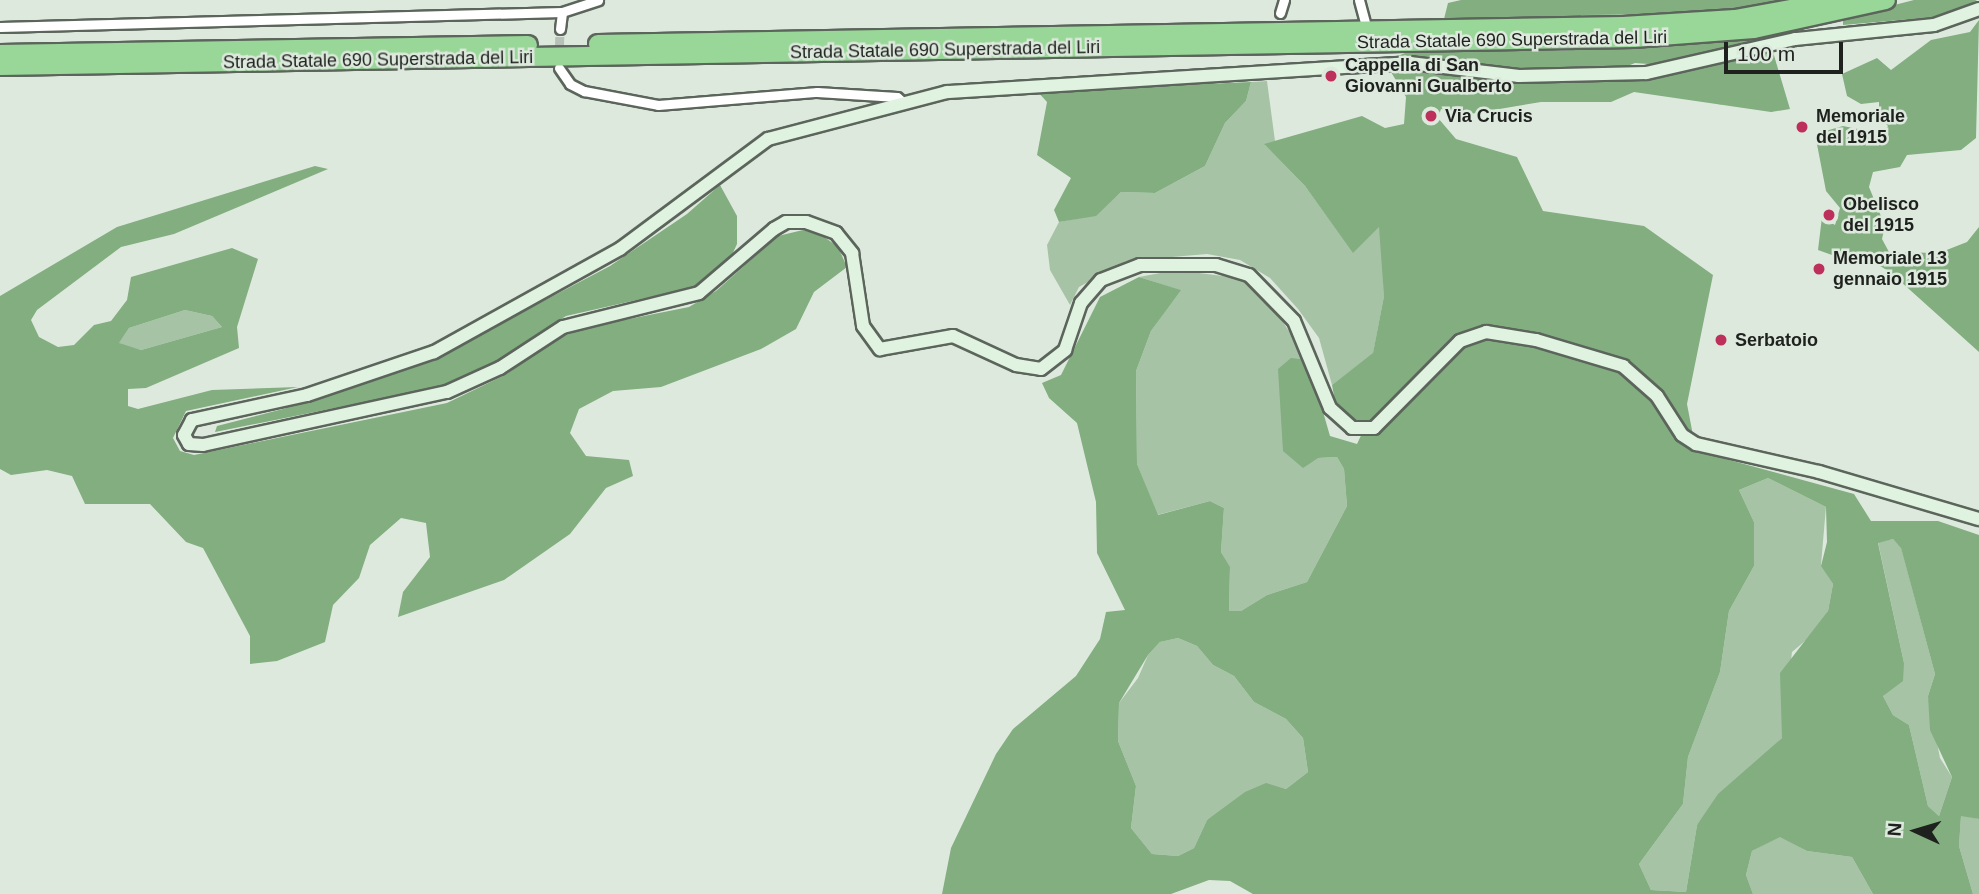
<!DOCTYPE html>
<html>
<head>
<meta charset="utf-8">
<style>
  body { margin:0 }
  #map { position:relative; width:1979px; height:894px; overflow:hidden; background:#dee9de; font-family:Helvetica,sans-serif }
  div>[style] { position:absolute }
  .green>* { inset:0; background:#a6c4a5 }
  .forest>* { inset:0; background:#82ae80 }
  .street-tunnel>* { height:9px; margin-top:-4.5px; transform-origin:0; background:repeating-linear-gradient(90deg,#b8c1b7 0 9px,transparent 0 13.5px) }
  .roads { filter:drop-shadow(2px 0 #5c655b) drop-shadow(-2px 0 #5c655b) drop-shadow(0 2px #5c655b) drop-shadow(0 -2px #5c655b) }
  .street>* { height:9px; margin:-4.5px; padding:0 4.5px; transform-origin:4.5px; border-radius:4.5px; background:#fff }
  .secondary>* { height:12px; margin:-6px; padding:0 6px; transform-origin:6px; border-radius:6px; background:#e0f3e0 }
  .highway>* { height:18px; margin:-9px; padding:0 9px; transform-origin:9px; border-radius:9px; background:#98d797 }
  .dots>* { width:19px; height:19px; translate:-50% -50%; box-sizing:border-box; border:4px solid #dee9de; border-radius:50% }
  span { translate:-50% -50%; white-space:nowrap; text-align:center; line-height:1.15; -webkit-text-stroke:5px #dee9de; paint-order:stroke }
  .street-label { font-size:18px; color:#1e211d }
  .poi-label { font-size:18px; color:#1e211d; font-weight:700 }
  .left { translate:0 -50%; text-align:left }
  .north { position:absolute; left:1881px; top:796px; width:70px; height:70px; -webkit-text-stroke:5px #dee9de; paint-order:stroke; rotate:274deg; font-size:19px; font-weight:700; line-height:28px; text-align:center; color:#1e211d }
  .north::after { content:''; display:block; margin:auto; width:24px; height:32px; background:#1e211d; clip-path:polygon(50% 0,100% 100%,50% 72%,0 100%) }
  .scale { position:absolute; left:1724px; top:42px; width:119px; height:32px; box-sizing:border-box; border:4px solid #1e211d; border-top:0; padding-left:9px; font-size:21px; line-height:24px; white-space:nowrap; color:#1e211d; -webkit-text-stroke:5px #dee9de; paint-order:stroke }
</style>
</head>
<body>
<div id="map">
  <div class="green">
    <i style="clip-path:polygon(1267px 81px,1275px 141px,1265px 145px,1305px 186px,1353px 252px,1379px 226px,1383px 243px,1384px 296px,1373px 354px,1332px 385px,1319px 338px,1298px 309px,1270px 278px,1240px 260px,1207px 254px,1126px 261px,1079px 287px,1070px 305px,1050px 270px,1047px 245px,1059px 222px,1096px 215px,1121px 192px,1155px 193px,1205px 166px,1225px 123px,1246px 101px,1251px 82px)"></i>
    <i style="clip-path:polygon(1176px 270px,1238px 278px,1265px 295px,1308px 360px,1318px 458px,1337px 457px,1344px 469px,1347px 506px,1307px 582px,1267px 595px,1241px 611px,1229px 611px,1230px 568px,1221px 552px,1224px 508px,1210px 501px,1157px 515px,1137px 464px,1136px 371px,1151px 331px,1180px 290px,1139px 277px)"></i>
    <i style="clip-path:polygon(185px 310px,212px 316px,222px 327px,141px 350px,118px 344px,129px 328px)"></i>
    <i style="clip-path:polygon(1768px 478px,1826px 507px,1821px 565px,1833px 584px,1828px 611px,1818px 630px,1792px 652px,1782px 738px,1697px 825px,1686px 892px,1651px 890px,1639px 864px,1683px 804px,1688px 757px,1720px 672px,1729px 611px,1754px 566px,1754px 522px,1739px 490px)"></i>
    <i style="clip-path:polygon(1893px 539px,1901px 547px,1935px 674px,1928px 696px,1940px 758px,1952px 777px,1939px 816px,1928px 806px,1909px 725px,1893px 715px,1883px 696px,1904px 663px,1878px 542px)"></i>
    <i style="clip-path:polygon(1178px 638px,1197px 646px,1213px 665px,1234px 676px,1254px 702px,1286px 719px,1303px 738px,1308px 772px,1286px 789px,1266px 784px,1207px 820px,1194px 848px,1178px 856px,1152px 854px,1131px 828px,1136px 786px,1118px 741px,1119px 703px,1138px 678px,1148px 655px,1160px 642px)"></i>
    <i style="clip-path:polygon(1961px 815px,1979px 819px,1979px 894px,1973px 894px,1959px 846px)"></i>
    <i style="clip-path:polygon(1780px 836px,1807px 851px,1852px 857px,1873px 894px,1753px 894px,1746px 875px,1752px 851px)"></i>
  </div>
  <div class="forest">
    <i style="clip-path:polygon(1461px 0,1795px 0,1717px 14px,1582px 15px,1572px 21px,1444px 19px,1448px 3px)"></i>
    <i style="clip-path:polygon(1914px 0,1977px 0,1947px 16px,1843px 25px,1843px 18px)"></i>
    <i style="clip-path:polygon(1979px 20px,1976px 138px,1961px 150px,1907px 155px,1900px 167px,1873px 172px,1869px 187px,1885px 226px,1882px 239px,1889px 252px,1939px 253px,1967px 242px,1979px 227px,1979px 352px,1890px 272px,1860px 254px,1846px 260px,1818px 250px,1822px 217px,1835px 225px,1840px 208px,1826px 191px,1815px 134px,1843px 126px,1883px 134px,1888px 126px,1879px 116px,1879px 102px,1861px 104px,1847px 96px,1842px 74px,1877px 58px,1891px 70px,1931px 40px,1970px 32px)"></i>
    <i style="clip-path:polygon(1756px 35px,1756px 40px,1662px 65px,1635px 63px,1620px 69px,1486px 70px,1400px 55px,1413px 50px,1560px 51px)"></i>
    <i style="clip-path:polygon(evenodd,1773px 52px,1790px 109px,1771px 112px,1634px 92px,1611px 102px,1541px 102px,1470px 114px,1441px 109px,1438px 118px,1456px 139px,1517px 157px,1543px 211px,1644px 226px,1713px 275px,1687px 404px,1696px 451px,1854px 494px,1871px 521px,1938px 521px,1979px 535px,1979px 819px,1961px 816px,1959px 846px,1973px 894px,1873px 894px,1852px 857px,1807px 851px,1780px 837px,1752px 851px,1746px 875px,1753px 894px,1253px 894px,1230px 881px,1209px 880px,1171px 894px,942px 894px,951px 848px,996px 754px,1013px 729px,1076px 676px,1100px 639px,1106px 612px,1125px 610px,1097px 553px,1096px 502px,1077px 423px,1049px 398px,1042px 383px,1061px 375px,1100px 297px,1139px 277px,1181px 290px,1151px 331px,1136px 371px,1137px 464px,1158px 515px,1210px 501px,1224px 508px,1221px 552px,1230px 567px,1229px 611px,1241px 611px,1267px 595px,1307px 582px,1347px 506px,1344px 469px,1337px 457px,1318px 458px,1303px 468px,1283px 451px,1278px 369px,1291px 358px,1308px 360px,1330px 436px,1357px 444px,1366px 425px,1353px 423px,1336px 406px,1332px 385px,1373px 353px,1384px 296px,1379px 227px,1353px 253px,1305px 186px,1264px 144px,1362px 116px,1385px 128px,1404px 124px,1406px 97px,1388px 67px,1507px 82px,1592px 81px,1659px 77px,1773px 52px,1768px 478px,1826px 507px,1827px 542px,1821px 566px,1833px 584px,1828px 611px,1780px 673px,1782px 738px,1718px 794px,1697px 825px,1686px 892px,1651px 890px,1639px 864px,1683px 804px,1688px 757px,1720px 672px,1729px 611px,1754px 566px,1754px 522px,1739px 490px,1768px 478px,1773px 52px,1893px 539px,1901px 548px,1935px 674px,1928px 696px,1930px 730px,1952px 777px,1939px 816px,1928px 806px,1909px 725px,1893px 715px,1883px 696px,1903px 681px,1904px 663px,1878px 543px,1893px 539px,1773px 52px,1178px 638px,1197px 646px,1213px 665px,1234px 676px,1254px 702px,1286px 719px,1303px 738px,1308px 772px,1286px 789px,1266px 783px,1245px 792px,1207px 820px,1194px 848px,1178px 856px,1152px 854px,1131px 828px,1136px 786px,1118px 741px,1119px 703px,1148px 655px,1160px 642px,1178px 638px)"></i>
    <i style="clip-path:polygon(1251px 82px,1246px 101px,1225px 123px,1205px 166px,1155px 193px,1121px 192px,1096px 216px,1059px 222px,1054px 210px,1071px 178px,1037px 155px,1047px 102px,1037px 91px)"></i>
    <i style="clip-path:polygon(evenodd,315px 166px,328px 169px,174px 234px,121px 247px,37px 310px,31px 320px,39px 337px,58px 347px,74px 345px,94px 325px,111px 321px,127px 300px,131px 277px,232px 248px,258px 259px,237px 327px,239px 348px,146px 388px,128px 389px,128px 406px,138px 409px,212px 390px,298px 387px,186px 411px,173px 438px,180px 451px,194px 455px,447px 403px,505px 375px,554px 340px,584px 328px,689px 307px,716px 291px,778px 236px,803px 230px,823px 236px,838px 247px,847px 267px,814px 292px,796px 329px,761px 349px,661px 387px,613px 391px,579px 409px,570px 433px,586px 456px,629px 460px,633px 476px,606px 488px,570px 534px,504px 580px,398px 617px,403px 592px,430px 557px,426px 523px,401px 518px,370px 545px,359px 578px,333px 605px,325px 642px,277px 661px,250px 664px,250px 636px,203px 548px,186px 542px,150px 504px,85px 504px,72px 476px,47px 470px,11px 475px,0 469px,0 296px,117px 227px,315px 166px,185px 310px,212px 316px,222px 327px,141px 350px,119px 343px,129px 328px,185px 310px)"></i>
    <i style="clip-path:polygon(720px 185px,737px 216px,737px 244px,731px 257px,694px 287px,566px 316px,495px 362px,439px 387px,215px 432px,217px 426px,283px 409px,441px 355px,610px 266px,687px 214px)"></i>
  </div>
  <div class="street-tunnel">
    <i style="left:559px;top:59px;width:30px;rotate:-88deg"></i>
  </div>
  <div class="roads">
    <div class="street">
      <i style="left:1359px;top:0;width:24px;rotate:75deg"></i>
      <i style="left:1280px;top:13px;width:14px;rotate:-73deg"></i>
      <i style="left:0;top:27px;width:562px;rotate:-1.53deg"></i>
      <i style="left:562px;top:12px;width:38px;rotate:-18deg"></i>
      <i style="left:560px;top:29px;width:17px;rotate:-83deg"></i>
      <i style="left:559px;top:68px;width:19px;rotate:55deg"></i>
      <i style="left:570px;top:84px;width:16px;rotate:27deg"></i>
      <i style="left:584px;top:91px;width:75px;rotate:10.7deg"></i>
      <i style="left:658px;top:105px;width:160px;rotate:-4.7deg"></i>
      <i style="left:817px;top:92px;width:80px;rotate:3.6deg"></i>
      <i style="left:897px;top:97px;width:9px;rotate:41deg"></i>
    </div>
    <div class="secondary">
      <i style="left:1979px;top:9px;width:48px;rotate:160.4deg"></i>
      <i style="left:1934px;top:25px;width:140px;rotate:174.2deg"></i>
      <i style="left:1795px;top:39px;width:153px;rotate:167.1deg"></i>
      <i style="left:1646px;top:73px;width:127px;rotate:178.6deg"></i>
      <i style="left:1519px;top:76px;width:110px;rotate:-173.2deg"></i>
      <i style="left:1410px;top:63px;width:464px;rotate:176.4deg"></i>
      <i style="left:947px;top:92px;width:185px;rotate:165.3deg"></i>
      <i style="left:768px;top:139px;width:184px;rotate:143.4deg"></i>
      <i style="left:620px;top:249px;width:213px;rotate:151deg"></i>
      <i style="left:434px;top:352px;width:134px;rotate:161.3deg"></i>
      <i style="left:307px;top:395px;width:118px;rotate:167.7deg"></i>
      <i style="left:192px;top:420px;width:17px;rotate:118deg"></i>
      <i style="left:184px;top:435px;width:10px;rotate:61deg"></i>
      <i style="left:189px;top:444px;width:14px;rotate:4deg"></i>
      <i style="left:203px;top:445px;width:250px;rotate:-12.3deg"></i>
      <i style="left:447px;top:392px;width:58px;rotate:-24.4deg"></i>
      <i style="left:500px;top:368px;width:75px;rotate:-33.1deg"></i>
      <i style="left:563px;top:327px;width:140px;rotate:-14deg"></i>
      <i style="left:699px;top:293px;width:99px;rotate:-40.5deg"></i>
      <i style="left:774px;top:229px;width:14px;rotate:-30deg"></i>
      <i style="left:786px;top:222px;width:20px"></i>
      <i style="left:806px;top:222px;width:32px;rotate:20deg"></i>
      <i style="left:836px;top:233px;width:26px;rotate:51deg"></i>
      <i style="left:852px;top:253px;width:74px;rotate:81.4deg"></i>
      <i style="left:863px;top:326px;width:29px;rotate:54deg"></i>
      <i style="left:880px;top:349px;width:74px;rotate:-10.1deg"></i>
      <i style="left:953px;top:336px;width:69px;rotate:24.7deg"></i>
      <i style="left:1016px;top:365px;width:25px;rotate:9deg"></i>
      <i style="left:1041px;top:369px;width:31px;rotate:-38deg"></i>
      <i style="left:1065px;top:350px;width:50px;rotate:-71.2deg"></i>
      <i style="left:1081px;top:303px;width:30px;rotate:-49deg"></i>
      <i style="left:1101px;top:280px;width:42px;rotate:-21deg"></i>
      <i style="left:1140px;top:265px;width:76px"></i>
      <i style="left:1216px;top:265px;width:34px;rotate:17deg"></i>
      <i style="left:1249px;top:275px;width:64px;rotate:45.6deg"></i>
      <i style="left:1294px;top:321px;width:94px;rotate:67.5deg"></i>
      <i style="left:1330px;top:408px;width:30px;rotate:42deg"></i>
      <i style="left:1352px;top:428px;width:22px"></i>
      <i style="left:1374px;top:428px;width:122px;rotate:-45.3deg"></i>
      <i style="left:1460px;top:341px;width:28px;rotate:-19deg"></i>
      <i style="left:1486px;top:332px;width:51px;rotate:9.1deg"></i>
      <i style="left:1536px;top:340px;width:91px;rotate:16.6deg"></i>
      <i style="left:1623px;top:366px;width:45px;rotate:41.4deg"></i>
      <i style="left:1657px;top:396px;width:46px;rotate:57.3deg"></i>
      <i style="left:1682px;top:435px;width:17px;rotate:33deg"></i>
      <i style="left:1696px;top:444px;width:126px;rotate:12.8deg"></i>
      <i style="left:1819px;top:472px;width:167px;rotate:16.4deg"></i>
    </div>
    <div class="highway">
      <i style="left:598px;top:44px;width:1025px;rotate:-1.01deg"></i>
      <i style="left:1623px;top:26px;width:112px;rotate:-3.6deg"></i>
      <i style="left:1735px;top:19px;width:102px;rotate:-10.2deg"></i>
      <i style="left:0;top:54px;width:528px;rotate:-0.98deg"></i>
      <i style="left:0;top:66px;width:1634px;rotate:-0.98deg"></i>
      <i style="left:1634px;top:38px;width:120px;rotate:-4.3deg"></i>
      <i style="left:1754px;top:29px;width:135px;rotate:-12.4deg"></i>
    </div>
  </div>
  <div class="dots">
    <i style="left:1331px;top:76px;background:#be305c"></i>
    <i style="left:1431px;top:116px;background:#be305c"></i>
    <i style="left:1802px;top:127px;background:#be305c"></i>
    <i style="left:1829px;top:215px;background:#be305c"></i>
    <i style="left:1819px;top:269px;background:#be305c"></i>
    <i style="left:1721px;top:340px;background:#be305c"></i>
  </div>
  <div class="street-label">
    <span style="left:1512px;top:40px;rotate:-1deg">Strada Statale 690 Superstrada del Liri</span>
    <span style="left:945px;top:50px;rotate:-1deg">Strada Statale 690 Superstrada del Liri</span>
    <span style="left:378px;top:60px;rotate:-1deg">Strada Statale 690 Superstrada del Liri</span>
  </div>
  <div class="poi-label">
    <span class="left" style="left:1345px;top:76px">Cappella di San<br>Giovanni Gualberto</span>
    <span class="left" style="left:1445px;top:116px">Via Crucis</span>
    <span class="left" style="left:1816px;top:127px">Memoriale<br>del 1915</span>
    <span class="left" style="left:1843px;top:215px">Obelisco<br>del 1915</span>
    <span class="left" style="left:1833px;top:269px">Memoriale 13<br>gennaio 1915</span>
    <span class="left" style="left:1735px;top:340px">Serbatoio</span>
  </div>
  <div class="north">N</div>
  <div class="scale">100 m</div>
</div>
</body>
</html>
